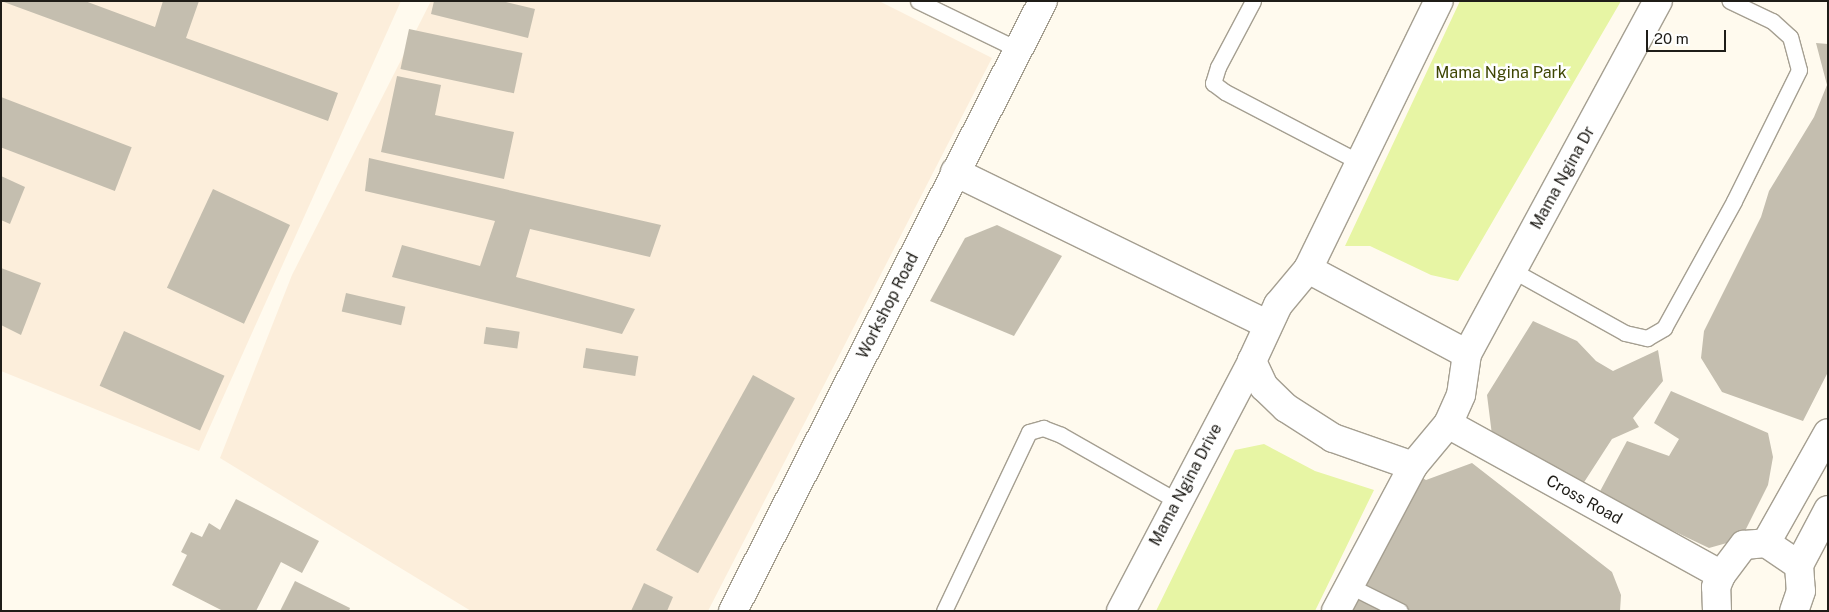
<!DOCTYPE html>
<html>
<head>
<meta charset="utf-8">
<style>
  body { margin:0 }
  #map { position:relative; width:1829px; height:612px; overflow:hidden; background:#fffaee; font-family:"Public Sans",sans-serif }
  div>[style] { position:absolute }
  .education>* { inset:0; background:#fceedb }
  .green>* { inset:0; background:#e7f5a4 }
  .building>* { inset:0; background:#c4beaf; transform-origin:0 0 }
  .roads { filter:drop-shadow(1px 0 #a59f91) drop-shadow(-1px 0 #a59f91) drop-shadow(0 1px #a59f91) drop-shadow(0 -1px #a59f91) }
  .lane>* { height:15px; margin:-7.5px; padding:0 7.5px; transform-origin:7.5px; border-radius:7.5px; background:#fff }
  .street>* { height:28px; margin:-14px; padding:0 14px; transform-origin:14px; border-radius:14px; background:#fff }
  span { translate:-50% -50%; white-space:nowrap; text-align:center; line-height:1.15; -webkit-text-stroke:5px #fff; paint-order:stroke }
  .park-label { font-size:16px; color:#3e4502 }
  .street-label { font-size:16px; color:#1f1d18 }
  .frame { position:absolute; inset:0; border:2px solid #1f1d18; pointer-events:none }
  .scale { position:absolute; left:1646px; top:30px; width:80px; height:22px; box-sizing:border-box; border:2px solid #1f1d18; border-top:0; padding-left:6px; font-size:15px; line-height:18px; white-space:nowrap; color:#1f1d18; -webkit-text-stroke:4px #fff; paint-order:stroke }
</style>
</head>
<body>
<div id="map">
  <div class="education">
    <i style="clip-path:polygon(1px 1px,401px 1px,199px 451px,1px 371px)"></i>
    <i style="clip-path:polygon(431px 1px,879px 1px,992px 58px,708px 611px,471px 611px,220px 458px,292px 275px)"></i>
  </div>
  <div class="green">
    <i style="clip-path:polygon(1460px 1px,1621px 1px,1458px 281px,1431px 275px,1370px 246px,1345px 246px)"></i>
    <i style="clip-path:polygon(1264px 444px,1315px 471px,1374px 490px,1315px 611px,1156px 611px,1235px 450px)"></i>
  </div>
  <div class="building">
    <i style="clip-path:polygon(1px 1px,85px 1px,155px 27px,163px 1px,199px 1px,186px 38px,338px 93px,328px 121px)"></i>
    <i style="clip-path:polygon(434px 1px,502px 1px,535px 9px,528px 38px,431px 14px)"></i>
    <i style="left:409px;top:29px;width:116px;height:41px;rotate:12deg"></i>
    <i style="clip-path:polygon(1816px 43px,1828px 44px,1828px 372px,1803px 421px,1722px 392px,1701px 358px,1704px 331px,1761px 217px,1769px 191px,1814px 117px,1827px 85px)"></i>
    <i style="clip-path:polygon(397px 76px,441px 85px,435px 115px,514px 132px,504px 179px,381px 152px)"></i>
    <i style="left:1px;top:97px;width:140px;height:47px;rotate:21deg"></i>
    <i style="clip-path:polygon(369px 158px,661px 225px,650px 257px,530px 229px,516px 277px,635px 309px,622px 334px,392px 277px,402px 245px,480px 266px,495px 221px,365px 191px)"></i>
    <i style="clip-path:polygon(1px 176px,25px 187px,10px 224px,1px 220px)"></i>
    <i style="left:213px;top:189px;width:85px;height:109px;rotate:25deg"></i>
    <i style="clip-path:polygon(997px 225px,1062px 256px,1014px 336px,930px 301px,965px 238px)"></i>
    <i style="clip-path:polygon(1px 268px,41px 283px,21px 335px,1px 325px)"></i>
    <i style="left:346px;top:293px;width:61px;height:19px;rotate:13deg"></i>
    <i style="clip-path:polygon(1533px 321px,1577px 341px,1596px 361px,1613px 371px,1658px 350px,1663px 381px,1633px 418px,1639px 427px,1612px 439px,1579px 490px,1492px 435px,1487px 395px)"></i>
    <i style="left:486px;top:327px;width:34px;height:17px;rotate:8deg"></i>
    <i style="left:124px;top:331px;width:110px;height:60px;rotate:24deg"></i>
    <i style="left:586px;top:348px;width:53px;height:20px;rotate:9deg"></i>
    <i style="left:753px;top:375px;width:48px;height:200px;rotate:29deg"></i>
    <i style="clip-path:polygon(1671px 391px,1768px 433px,1773px 457px,1768px 485px,1741px 539px,1709px 548px,1598px 495px,1627px 441px,1669px 456px,1679px 439px,1654px 423px)"></i>
    <i style="clip-path:polygon(1472px 463px,1612px 572px,1621px 595px,1620px 611px,1340px 611px,1415px 474px,1426px 480px)"></i>
    <i style="clip-path:polygon(236px 499px,319px 541px,302px 573px,281px 562px,256px 611px,223px 611px,172px 585px,187px 555px,181px 552px,191px 532px,202px 537px,209px 523px,220px 530px)"></i>
    <i style="clip-path:polygon(295px 581px,350px 608px,349px 611px,280px 611px)"></i>
    <i style="clip-path:polygon(644px 583px,673px 597px,667px 611px,631px 611px)"></i>
  </div>
  <div class="roads">
    <div class="lane">
      <i style="left:918px;top:1px;width:110px;rotate:25.9deg"></i>
      <i style="left:1253px;top:1px;width:75px;rotate:117.9deg"></i>
      <i style="left:1218px;top:67px;width:17px;rotate:107deg"></i>
      <i style="left:1213px;top:83px;width:15px;rotate:37deg"></i>
      <i style="left:1225px;top:92px;width:151px;rotate:27.6deg"></i>
      <i style="left:1512px;top:270px;width:129px;rotate:29.1deg"></i>
      <i style="left:1625px;top:333px;width:23px;rotate:13deg"></i>
      <i style="left:1647px;top:338px;width:20px;rotate:-30deg"></i>
      <i style="left:1664px;top:328px;width:145px;rotate:-61.1deg"></i>
      <i style="left:1734px;top:201px;width:146px;rotate:-63.6deg"></i>
      <i style="left:1799px;top:70px;width:34px;rotate:-105deg"></i>
      <i style="left:1790px;top:37px;width:24px;rotate:-138deg"></i>
      <i style="left:1772px;top:21px;width:47px;rotate:-154.5deg"></i>
      <i style="left:1348px;top:585px;width:58px;rotate:26.6deg"></i>
      <i style="left:944px;top:611px;width:198px;rotate:-64.6deg"></i>
      <i style="left:1029px;top:432px;width:15px;rotate:-16deg"></i>
      <i style="left:1043px;top:428px;width:19px;rotate:21deg"></i>
      <i style="left:1061px;top:435px;width:133px;rotate:29.6deg"></i>
    </div>
    <div class="street">
      <i style="left:955px;top:172px;width:347px;rotate:26deg"></i>
      <i style="left:1308px;top:269px;width:180px;rotate:28.1deg"></i>
      <i style="left:1467px;top:354px;width:41px;rotate:98.3deg"></i>
      <i style="left:1461px;top:395px;width:32px;rotate:114deg"></i>
      <i style="left:1448px;top:424px;width:55px;rotate:129.8deg"></i>
      <i style="left:1413px;top:466px;width:85px;rotate:-160.7deg"></i>
      <i style="left:1333px;top:438px;width:56px;rotate:-147.4deg"></i>
      <i style="left:1286px;top:408px;width:30px;rotate:-136deg"></i>
      <i style="left:1264px;top:387px;width:29px;rotate:-115deg"></i>
      <i style="left:1252px;top:361px;width:62px;rotate:-65.1deg"></i>
      <i style="left:1278px;top:305px;width:47px;rotate:-50.2deg"></i>
      <i style="left:1308px;top:269px;width:298px;rotate:-64deg"></i>
      <i style="left:1467px;top:354px;width:401px;rotate:-61.6deg"></i>
      <i style="left:1448px;top:424px;width:312px;rotate:28.9deg"></i>
      <i style="left:1766px;top:543px;width:126px;rotate:-60.6deg"></i>
      <i style="left:1799px;top:565px;width:62px;rotate:-62.2deg"></i>
      <i style="left:733px;top:611px;width:684px;rotate:-63.06deg"></i>
      <i style="left:1121px;top:611px;width:282px;rotate:-62.3deg"></i>
      <i style="left:1336px;top:611px;width:164px;rotate:-62deg"></i>
      <i style="left:1717px;top:611px;width:24px;rotate:-92deg"></i>
      <i style="left:1716px;top:587px;width:13px;rotate:-67deg"></i>
      <i style="left:1721px;top:575px;width:38px;rotate:-53deg"></i>
      <i style="left:1744px;top:545px;width:22px;rotate:-5deg"></i>
      <i style="left:1766px;top:543px;width:40px;rotate:34deg"></i>
      <i style="left:1799px;top:565px;width:26px;rotate:86deg"></i>
      <i style="left:1801px;top:591px;width:21px;rotate:109deg"></i>
    </div>
  </div>
  <div class="park-label">
    <span style="left:1501px;top:73px">Mama Ngina Park</span>
  </div>
  <div class="street-label">
    <span style="left:1563px;top:178px;rotate:-61deg">Mama Ngina Dr</span>
    <span style="left:888px;top:306px;rotate:-63deg">Workshop Road</span>
    <span style="left:1186px;top:485px;rotate:-62deg">Mama Ngina Drive</span>
    <span style="left:1584px;top:500px;rotate:29deg">Cross Road</span>
  </div>
  <div class="frame"></div>
  <div class="scale">20 m</div>
</div>
</body>
</html>
